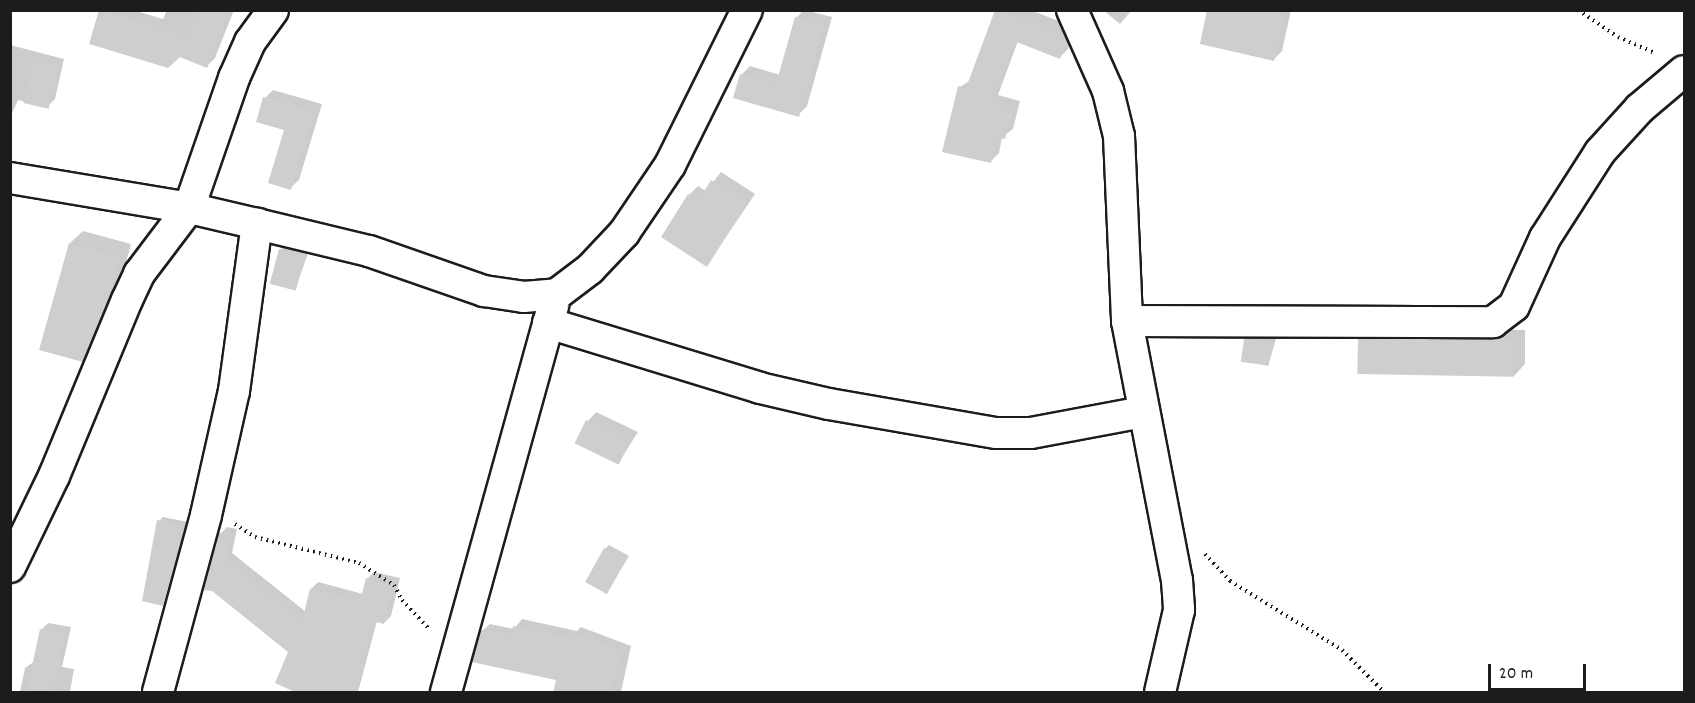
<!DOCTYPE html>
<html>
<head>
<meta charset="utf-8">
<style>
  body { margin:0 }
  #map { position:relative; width:1695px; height:703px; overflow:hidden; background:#fff; font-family:Dekko,sans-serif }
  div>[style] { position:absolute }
  .shadow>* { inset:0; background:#0003 }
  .building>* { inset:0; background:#cecece; transform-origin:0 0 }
  .path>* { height:4px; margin-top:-2px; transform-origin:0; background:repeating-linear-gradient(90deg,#1c1c1c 0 1.5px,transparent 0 6px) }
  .roads { filter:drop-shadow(2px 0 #1c1c1c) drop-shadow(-2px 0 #1c1c1c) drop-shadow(0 2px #1c1c1c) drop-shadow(0 -2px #1c1c1c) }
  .street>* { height:30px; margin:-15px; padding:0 15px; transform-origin:15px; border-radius:15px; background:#fff }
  span { translate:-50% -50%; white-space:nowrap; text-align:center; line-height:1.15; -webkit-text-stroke:4.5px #fff; paint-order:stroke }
  .frame { position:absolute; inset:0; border:12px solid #1c1c1c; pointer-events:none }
  .scale { position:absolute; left:1488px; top:664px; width:98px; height:27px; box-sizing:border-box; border:3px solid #1c1c1c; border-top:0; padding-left:8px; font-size:18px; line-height:21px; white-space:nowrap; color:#1c1c1c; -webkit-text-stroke:4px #fff; paint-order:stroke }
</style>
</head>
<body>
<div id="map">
  <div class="shadow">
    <i style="clip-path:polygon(133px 10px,163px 19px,167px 10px,234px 10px,215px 58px,207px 66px,100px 11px)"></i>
    <i style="clip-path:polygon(804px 10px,832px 17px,807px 106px,798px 115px,741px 75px,750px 66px,780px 75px,796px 18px)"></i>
    <i style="clip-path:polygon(997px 10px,1030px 10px,1072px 26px,1074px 32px,1068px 49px,1060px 57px,1018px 41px,998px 95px,1020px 101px,1013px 129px,1002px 137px,999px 153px,991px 161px,960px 87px,971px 80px)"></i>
    <i style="clip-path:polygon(1103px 10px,1132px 10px,1120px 24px)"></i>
    <i style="clip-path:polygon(1209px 10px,1291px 10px,1282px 51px,1274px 59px)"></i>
    <i style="clip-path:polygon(10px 45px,64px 59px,55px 99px,47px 107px,18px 100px,10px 118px)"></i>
    <i style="clip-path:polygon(273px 90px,322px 104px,299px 180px,290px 188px,286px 129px,265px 98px)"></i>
    <i style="clip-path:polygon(721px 172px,755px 194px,707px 265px,689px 195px,698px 186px,706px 191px)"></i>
    <i style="clip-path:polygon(83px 231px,131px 244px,119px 289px,95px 348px,82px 360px,41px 348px,70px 243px)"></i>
    <i style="clip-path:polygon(284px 246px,308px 253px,295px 290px,280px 250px)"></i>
    <i style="clip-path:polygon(1371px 328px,1525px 330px,1525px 364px,1514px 376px,1359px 340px)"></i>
    <i style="clip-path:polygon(1249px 335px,1276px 339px,1268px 366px,1245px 339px)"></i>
    <i style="clip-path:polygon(596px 412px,638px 432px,619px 462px,588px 421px)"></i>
    <i style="clip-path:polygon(163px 517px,188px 522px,163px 604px,159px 521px)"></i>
    <i style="clip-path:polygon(227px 527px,237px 529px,232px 553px,306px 612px,311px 589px,318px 582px,363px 594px,367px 579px,374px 572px,400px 578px,391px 616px,384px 623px,377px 621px,358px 692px,321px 692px,289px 652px,213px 590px,220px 534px)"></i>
    <i style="clip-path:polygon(609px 545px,629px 556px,607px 592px,605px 549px)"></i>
    <i style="clip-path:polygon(522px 619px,577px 631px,581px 627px,631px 646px,621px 692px,555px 692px,558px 679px,482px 631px,490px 624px,514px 629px)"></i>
    <i style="clip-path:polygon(48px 623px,71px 627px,62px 667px,74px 669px,70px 692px,20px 692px,25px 668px,35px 661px,41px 630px)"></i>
  </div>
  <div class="building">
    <i style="clip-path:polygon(99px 10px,187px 36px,198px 10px,230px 10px,207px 68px,180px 57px,168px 68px,89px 44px)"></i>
    <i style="clip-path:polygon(995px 10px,1064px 34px,1067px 41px,1060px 59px,1014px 41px,991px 103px,1013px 109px,1005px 139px,997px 137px,991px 163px,942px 152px,958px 86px,966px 88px)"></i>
    <i style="clip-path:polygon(1207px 10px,1262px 10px,1285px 15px,1274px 61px,1200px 44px)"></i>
    <i style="clip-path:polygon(795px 17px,824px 26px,799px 117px,733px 98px,740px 74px,776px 84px)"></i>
    <i style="left:33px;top:61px;width:26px;height:43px;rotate:13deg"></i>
    <i style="clip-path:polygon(263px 97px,314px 112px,291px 190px,268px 183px,284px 130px,256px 122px)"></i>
    <i style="clip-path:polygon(711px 180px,747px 203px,707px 267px,661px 237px,688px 194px,699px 200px)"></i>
    <i style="clip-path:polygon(69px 243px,120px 257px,107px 303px,83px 362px,39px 350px)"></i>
    <i style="left:279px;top:249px;width:27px;height:36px;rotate:15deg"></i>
    <i style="left:1244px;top:339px;width:28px;height:23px;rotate:8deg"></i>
    <i style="left:1358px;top:339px;width:156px;height:35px;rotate:1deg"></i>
    <i style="left:586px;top:420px;width:49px;height:26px;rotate:26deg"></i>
    <i style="clip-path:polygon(157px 520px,185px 526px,163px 606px,142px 601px)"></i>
    <i style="clip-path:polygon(219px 533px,231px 536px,226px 560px,302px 621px,310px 589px,360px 601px,366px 578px,394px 585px,384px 624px,372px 621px,354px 693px,297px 693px,275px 683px,288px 652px,212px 591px,204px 590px)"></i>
    <i style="left:604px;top:548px;width:25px;height:39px;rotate:29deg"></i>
    <i style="clip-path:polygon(513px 626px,571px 638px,573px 633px,621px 651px,611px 693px,553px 693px,556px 680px,472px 662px,481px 630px,511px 636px)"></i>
    <i style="left:40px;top:629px;width:25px;height:66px;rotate:12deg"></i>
  </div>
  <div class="path">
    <i style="left:1578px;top:10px;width:48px;rotate:34deg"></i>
    <i style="left:1618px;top:37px;width:40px;rotate:23.4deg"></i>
    <i style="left:235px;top:524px;width:24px;rotate:33deg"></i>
    <i style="left:255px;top:537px;width:107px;rotate:14deg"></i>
    <i style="left:359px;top:563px;width:41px;rotate:32.2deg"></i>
    <i style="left:394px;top:585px;width:17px;rotate:62deg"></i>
    <i style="left:402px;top:600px;width:42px;rotate:46.9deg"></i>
    <i style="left:1205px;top:554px;width:37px;rotate:47deg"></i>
    <i style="left:1230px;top:581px;width:132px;rotate:31.6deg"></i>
    <i style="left:1342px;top:650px;width:59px;rotate:45deg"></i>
  </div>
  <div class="roads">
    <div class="street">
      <i style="left:1072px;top:10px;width:89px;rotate:66deg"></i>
      <i style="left:1108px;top:91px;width:46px;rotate:76.3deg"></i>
      <i style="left:1119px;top:136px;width:185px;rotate:87.5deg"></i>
      <i style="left:1127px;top:321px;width:264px;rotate:79.1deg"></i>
      <i style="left:1177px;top:580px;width:30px;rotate:86deg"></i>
      <i style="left:1179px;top:610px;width:84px;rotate:103deg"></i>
      <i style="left:10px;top:178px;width:181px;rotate:9.5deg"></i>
      <i style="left:189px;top:208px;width:70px;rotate:13.2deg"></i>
      <i style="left:257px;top:224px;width:115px;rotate:13.6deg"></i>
      <i style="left:369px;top:251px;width:122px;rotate:19.2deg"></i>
      <i style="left:484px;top:291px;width:40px;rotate:8.5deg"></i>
      <i style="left:524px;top:297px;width:33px;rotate:-5deg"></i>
      <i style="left:557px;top:294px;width:41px;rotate:-37.1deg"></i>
      <i style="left:590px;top:269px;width:50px;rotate:-46.6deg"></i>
      <i style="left:624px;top:233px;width:82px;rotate:-55.9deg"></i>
      <i style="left:670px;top:165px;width:173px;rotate:-63.6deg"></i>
      <i style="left:1127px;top:321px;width:366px;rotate:0.2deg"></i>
      <i style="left:1493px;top:322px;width:26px;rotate:-37deg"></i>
      <i style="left:1514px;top:306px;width:75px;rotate:-65.5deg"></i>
      <i style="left:1545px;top:238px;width:102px;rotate:-57.4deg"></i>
      <i style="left:1600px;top:152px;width:59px;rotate:-47.7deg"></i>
      <i style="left:1640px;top:108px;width:57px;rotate:-40.1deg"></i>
      <i style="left:548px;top:323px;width:222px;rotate:17deg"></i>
      <i style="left:760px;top:388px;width:71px;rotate:13.1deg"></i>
      <i style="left:829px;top:404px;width:169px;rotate:9.9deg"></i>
      <i style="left:996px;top:433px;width:35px"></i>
      <i style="left:1031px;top:433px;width:114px;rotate:-10.6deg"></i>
      <i style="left:10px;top:567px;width:101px;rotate:-64.2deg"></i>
      <i style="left:54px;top:476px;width:191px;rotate:-67.5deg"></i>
      <i style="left:127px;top:300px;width:29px;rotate:-65deg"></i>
      <i style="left:139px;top:274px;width:83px;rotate:-52.9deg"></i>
      <i style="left:189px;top:208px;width:138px;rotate:-70.9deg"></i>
      <i style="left:234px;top:78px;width:39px;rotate:-66deg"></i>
      <i style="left:250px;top:42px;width:39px;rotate:-54deg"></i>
      <i style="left:158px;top:692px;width:183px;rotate:-74.8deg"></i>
      <i style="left:206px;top:515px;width:127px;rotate:-77.3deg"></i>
      <i style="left:234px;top:391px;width:169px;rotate:-82.2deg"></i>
      <i style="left:446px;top:692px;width:402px;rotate:-74.5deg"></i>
    </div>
  </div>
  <div class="frame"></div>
  <div class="scale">20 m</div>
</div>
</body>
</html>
